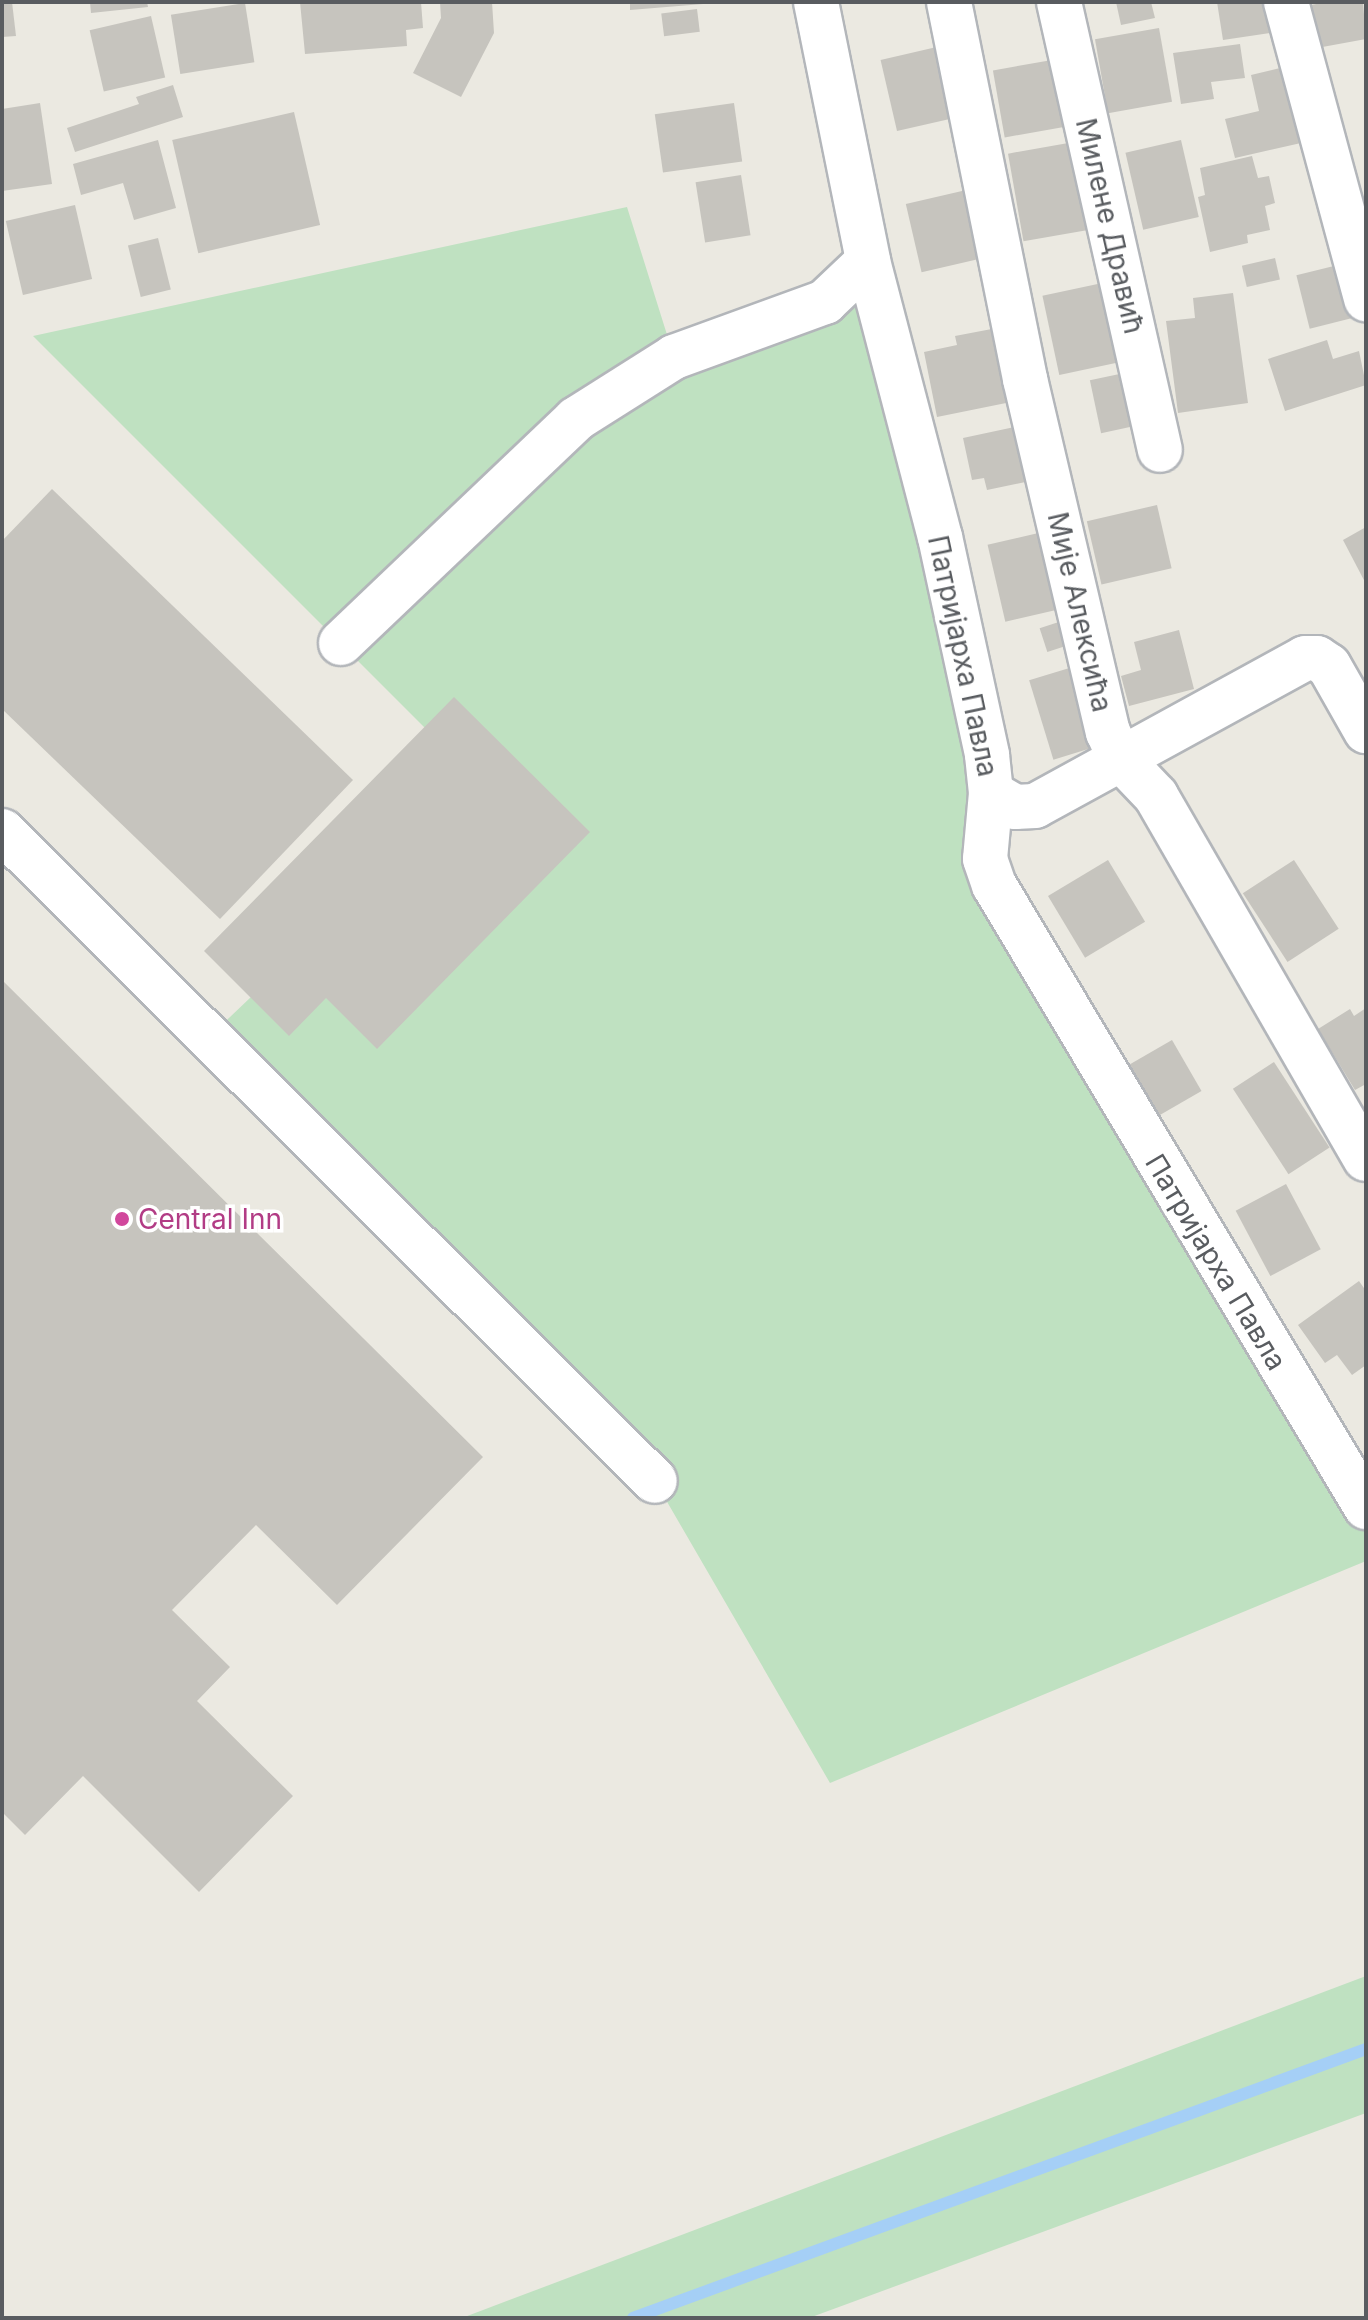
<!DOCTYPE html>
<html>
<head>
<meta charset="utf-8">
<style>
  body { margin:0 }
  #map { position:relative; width:1368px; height:2320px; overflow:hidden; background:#ebe9e1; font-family:Inter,sans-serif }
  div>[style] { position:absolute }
  .green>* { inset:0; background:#bfe1c1 }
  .stream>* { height:12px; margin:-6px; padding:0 6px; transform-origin:6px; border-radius:6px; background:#a5cff6 }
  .building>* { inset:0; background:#c6c4be; transform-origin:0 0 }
  .roads { filter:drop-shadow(2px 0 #b3b6ba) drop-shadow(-2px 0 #b3b6ba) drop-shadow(0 2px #b3b6ba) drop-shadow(0 -2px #b3b6ba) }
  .minor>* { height:44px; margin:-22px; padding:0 22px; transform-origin:22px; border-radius:22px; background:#fff }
  .dots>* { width:22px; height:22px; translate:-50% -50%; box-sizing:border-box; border:4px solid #fff; border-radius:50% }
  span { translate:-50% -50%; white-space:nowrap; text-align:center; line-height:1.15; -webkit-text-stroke:7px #fff; paint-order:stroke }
  .street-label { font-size:28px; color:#595c60 }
  .hotel-label { font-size:28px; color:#b23c85 }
  .left { translate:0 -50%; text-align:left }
  .frame { position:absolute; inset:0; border:4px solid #595c60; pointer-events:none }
</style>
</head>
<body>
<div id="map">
  <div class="green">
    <i style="clip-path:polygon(627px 207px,674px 357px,868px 261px,983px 831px,1366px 1507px,1366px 1561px,830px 1783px,655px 1481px,209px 1037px,478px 781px,33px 336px)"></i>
    <i style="clip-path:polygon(1366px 1976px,1366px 2113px,809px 2318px,462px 2318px)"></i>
  </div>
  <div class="stream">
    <i style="left:633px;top:2318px;width:781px;rotate:-20.15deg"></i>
  </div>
  <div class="building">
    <i style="clip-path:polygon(2px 2px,12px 2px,16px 36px,2px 37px)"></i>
    <i style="clip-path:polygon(90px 2px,147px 2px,148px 7px,91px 13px)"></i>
    <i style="clip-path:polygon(300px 2px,421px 2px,423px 28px,406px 30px,407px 46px,305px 54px)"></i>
    <i style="clip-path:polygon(440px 2px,492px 2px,494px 33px,461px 97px,413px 73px,441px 18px)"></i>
    <i style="clip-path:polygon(630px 2px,703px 2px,703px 4px,630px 10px)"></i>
    <i style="clip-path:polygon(1116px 2px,1151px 2px,1155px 18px,1121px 25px)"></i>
    <i style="clip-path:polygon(1217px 2px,1266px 2px,1270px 33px,1223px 40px)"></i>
    <i style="clip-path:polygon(1328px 2px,1363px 2px,1366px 39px,1306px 50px,1299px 7px)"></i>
    <i style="left:245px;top:3px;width:60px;height:75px;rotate:81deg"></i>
    <i style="left:697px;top:9px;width:23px;height:36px;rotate:83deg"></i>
    <i style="left:151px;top:16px;width:63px;height:63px;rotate:77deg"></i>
    <i style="left:1159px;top:28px;width:75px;height:65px;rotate:80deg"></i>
    <i style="clip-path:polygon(1240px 44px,1245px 78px,1211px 82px,1214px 99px,1181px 104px,1173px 53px)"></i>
    <i style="left:941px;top:46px;width:73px;height:62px;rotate:77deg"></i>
    <i style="left:1052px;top:60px;width:68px;height:60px;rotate:80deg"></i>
    <i style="clip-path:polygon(1284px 67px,1301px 143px,1235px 158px,1225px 119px,1259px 111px,1251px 75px)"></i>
    <i style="clip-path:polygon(173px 85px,183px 117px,75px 152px,67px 128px,139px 104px,136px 97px)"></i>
    <i style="clip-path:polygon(40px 103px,52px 184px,2px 191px,2px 109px)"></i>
    <i style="left:734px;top:103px;width:59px;height:80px;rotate:82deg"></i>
    <i style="left:294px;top:112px;width:116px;height:125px;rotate:77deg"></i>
    <i style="clip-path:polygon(158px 140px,176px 208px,134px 220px,123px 183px,81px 195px,73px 164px)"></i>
    <i style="left:1181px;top:140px;width:79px;height:57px;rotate:77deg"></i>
    <i style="left:1074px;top:142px;width:89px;height:67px;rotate:80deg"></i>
    <i style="clip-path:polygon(1252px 156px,1258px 178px,1269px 176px,1275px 203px,1265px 206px,1270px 230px,1247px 235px,1248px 243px,1210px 252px,1198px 197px,1205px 195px,1200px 168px)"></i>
    <i style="left:741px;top:175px;width:61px;height:46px;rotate:81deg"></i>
    <i style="left:975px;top:188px;width:70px;height:71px;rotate:77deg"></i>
    <i style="left:75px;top:205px;width:76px;height:71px;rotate:77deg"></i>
    <i style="left:158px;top:238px;width:53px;height:31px;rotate:76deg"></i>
    <i style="left:1275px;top:258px;width:22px;height:34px;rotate:77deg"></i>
    <i style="left:1342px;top:264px;width:55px;height:47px;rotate:76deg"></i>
    <i style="left:1107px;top:282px;width:81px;height:66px;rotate:78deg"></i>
    <i style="clip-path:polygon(1233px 293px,1248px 403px,1178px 413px,1166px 321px,1195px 318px,1193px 298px)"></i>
    <i style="clip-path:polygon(997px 328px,1011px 402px,937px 417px,924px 352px,957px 345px,955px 336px)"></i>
    <i style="clip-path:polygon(1327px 340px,1333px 359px,1359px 351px,1366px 385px,1285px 411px,1268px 359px)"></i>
    <i style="left:1129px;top:372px;width:54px;height:40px;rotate:78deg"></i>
    <i style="clip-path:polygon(1019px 426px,1030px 481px,987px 490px,984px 478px,972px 480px,963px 438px)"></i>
    <i style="clip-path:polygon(52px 489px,353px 780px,220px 919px,2px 709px,2px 541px)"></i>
    <i style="left:1157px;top:505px;width:65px;height:72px;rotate:77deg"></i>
    <i style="clip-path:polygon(1366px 527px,1366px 584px,1343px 540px)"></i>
    <i style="left:1047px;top:531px;width:79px;height:61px;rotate:77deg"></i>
    <i style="left:1071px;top:618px;width:25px;height:33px;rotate:72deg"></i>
    <i style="clip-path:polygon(1179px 630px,1194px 689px,1129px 706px,1121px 676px,1141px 670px,1134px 642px)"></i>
    <i style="left:1076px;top:666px;width:83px;height:49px;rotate:73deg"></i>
    <i style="clip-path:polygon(454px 697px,590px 832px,377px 1049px,326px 998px,289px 1036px,204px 951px)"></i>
    <i style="left:1108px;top:860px;width:72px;height:70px;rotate:59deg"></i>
    <i style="left:1294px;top:860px;width:82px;height:61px;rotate:57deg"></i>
    <i style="clip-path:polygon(2px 980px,483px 1457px,337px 1605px,256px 1525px,172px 1610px,230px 1667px,197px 1701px,293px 1796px,199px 1892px,83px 1776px,25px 1835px,2px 1812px)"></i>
    <i style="clip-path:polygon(1366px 1008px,1366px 1084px,1355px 1090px,1318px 1029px,1350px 1009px,1354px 1016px)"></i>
    <i style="left:1172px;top:1040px;width:59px;height:56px;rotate:60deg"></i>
    <i style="left:1274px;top:1062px;width:102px;height:49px;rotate:57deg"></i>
    <i style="left:1286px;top:1184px;width:74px;height:57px;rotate:62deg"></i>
    <i style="clip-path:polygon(1359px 1281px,1366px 1291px,1366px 1365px,1352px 1375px,1337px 1355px,1325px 1363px,1298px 1325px)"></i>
  </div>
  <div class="roads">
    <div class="minor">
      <i style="left:816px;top:2px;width:264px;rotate:78.6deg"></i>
      <i style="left:868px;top:261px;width:285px;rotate:75.4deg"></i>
      <i style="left:940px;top:537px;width:223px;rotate:77.8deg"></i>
      <i style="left:987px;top:755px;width:38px;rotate:84deg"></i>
      <i style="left:991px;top:793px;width:66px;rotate:95.2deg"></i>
      <i style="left:985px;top:859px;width:28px;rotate:71deg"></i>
      <i style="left:994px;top:885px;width:725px;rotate:59.12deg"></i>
      <i style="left:949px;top:2px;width:385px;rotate:78.6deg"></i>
      <i style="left:1025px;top:379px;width:363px;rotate:76.8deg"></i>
      <i style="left:1108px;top:732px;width:27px;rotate:66deg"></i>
      <i style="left:1119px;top:757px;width:54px;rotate:46.5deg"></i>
      <i style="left:1156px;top:796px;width:419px;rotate:60deg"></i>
      <i style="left:1059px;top:2px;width:459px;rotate:77.3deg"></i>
      <i style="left:1286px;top:2px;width:308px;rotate:74.9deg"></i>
      <i style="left:341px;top:643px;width:325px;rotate:-43.6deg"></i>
      <i style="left:576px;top:419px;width:116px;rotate:-32.3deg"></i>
      <i style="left:674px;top:357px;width:161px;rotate:-20deg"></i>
      <i style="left:825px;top:302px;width:59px;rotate:-43.6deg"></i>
      <i style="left:991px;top:793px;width:28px;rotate:30deg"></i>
      <i style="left:1015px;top:807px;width:20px;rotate:-3deg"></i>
      <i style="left:1035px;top:806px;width:308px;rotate:-28.7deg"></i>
      <i style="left:1305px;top:658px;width:12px"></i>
      <i style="left:1317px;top:658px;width:14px;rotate:34deg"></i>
      <i style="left:1329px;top:666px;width:75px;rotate:60.4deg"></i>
      <i style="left:2px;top:831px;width:921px;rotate:44.87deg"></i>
    </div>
  </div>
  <div class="dots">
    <i style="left:122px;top:1219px;background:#d1479c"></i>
  </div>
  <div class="street-label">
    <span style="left:1110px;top:226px;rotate:77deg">Милене Дравић</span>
    <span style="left:1080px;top:612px;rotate:77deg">Мије Алексића</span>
    <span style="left:963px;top:656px;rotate:78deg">Патријарха Павла</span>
    <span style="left:1216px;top:1262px;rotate:59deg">Патријарха Павла</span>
  </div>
  <div class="hotel-label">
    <span class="left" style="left:138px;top:1219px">Central Inn</span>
  </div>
  <div class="frame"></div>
</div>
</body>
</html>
